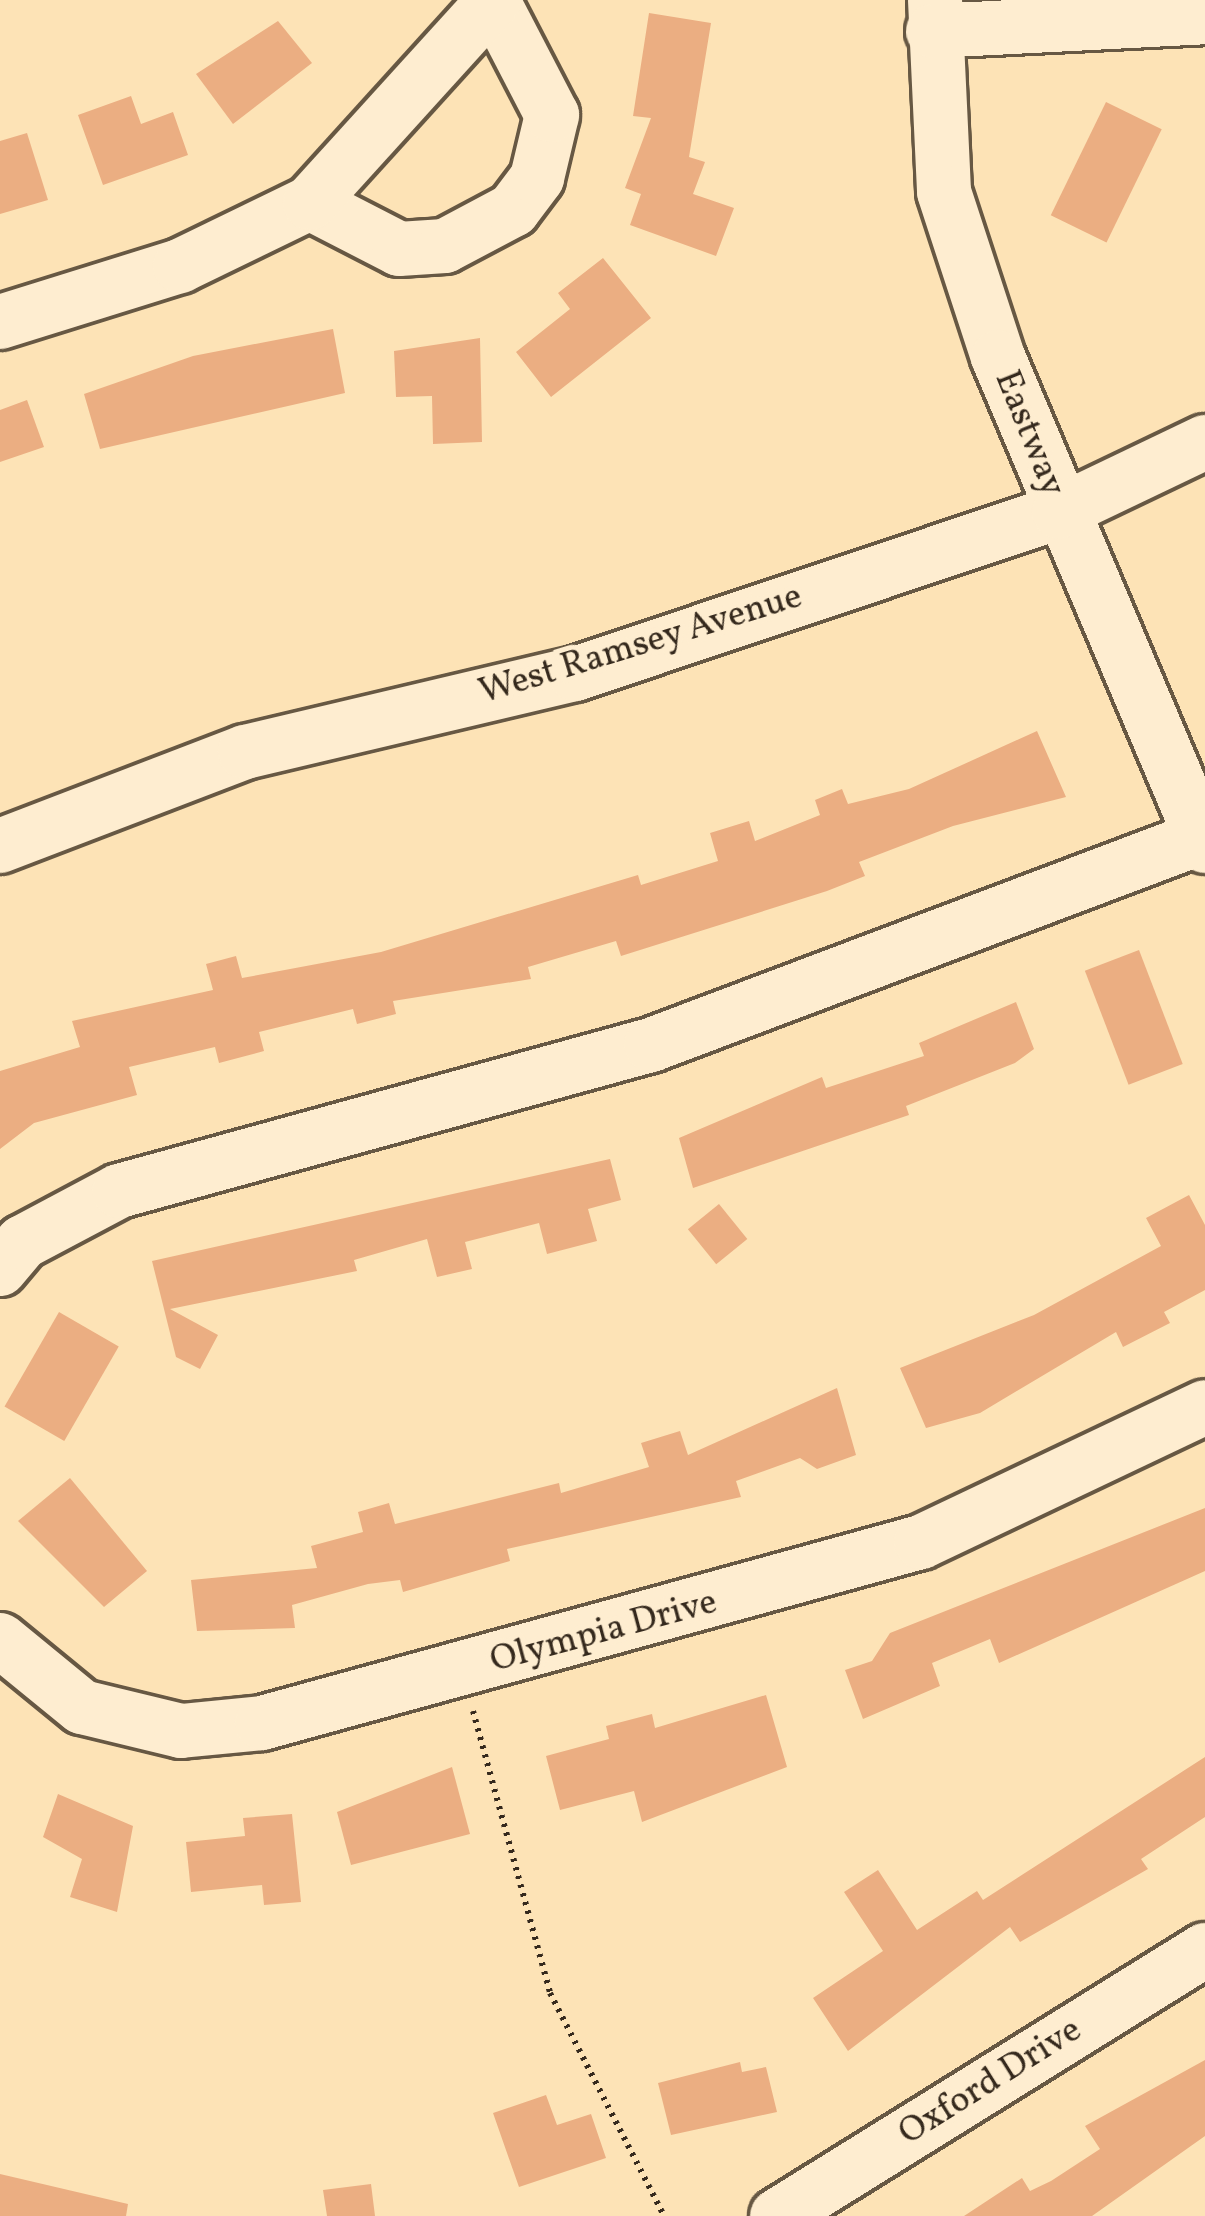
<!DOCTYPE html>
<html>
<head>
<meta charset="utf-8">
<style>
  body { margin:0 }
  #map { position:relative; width:1205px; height:2216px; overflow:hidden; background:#fde3b6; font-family:Vollkorn,serif }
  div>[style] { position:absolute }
  .building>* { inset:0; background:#ebae82; transform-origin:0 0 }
  .path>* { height:6px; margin-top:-3px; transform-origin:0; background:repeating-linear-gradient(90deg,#35291d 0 3px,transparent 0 9px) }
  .roads { filter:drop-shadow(3px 0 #675843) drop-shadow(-3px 0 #675843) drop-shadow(0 3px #675843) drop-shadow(0 -3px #675843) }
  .minor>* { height:54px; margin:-27px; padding:0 27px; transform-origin:27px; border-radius:27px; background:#feedd0 }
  span { translate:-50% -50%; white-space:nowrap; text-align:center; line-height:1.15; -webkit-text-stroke:10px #feedd0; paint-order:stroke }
  .street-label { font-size:36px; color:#35291d }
</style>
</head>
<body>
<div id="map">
  <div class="building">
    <i style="clip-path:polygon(649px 13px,711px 23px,689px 157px,705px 162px,693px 194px,734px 208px,716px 256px,630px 225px,641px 194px,625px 188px,651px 118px,633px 116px)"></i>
    <i style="clip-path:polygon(278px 21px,312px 63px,233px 124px,196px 74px)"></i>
    <i style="clip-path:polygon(131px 96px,141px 124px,173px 112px,188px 155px,103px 185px,78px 115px)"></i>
    <i style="left:1106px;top:102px;width:62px;height:126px;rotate:26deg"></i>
    <i style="clip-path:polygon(27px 133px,48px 200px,0 214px,0 141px)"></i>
    <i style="clip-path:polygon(603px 258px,651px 318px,551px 397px,516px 352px,570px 309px,558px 293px)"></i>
    <i style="clip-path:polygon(333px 329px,345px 393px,100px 449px,84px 394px,193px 356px)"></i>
    <i style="clip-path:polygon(480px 338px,482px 442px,433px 444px,432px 396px,396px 397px,394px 351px)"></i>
    <i style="clip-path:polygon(27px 400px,44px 447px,0 462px,0 410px)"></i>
    <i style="clip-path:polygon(1037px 731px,1066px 797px,953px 826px,859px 862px,865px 876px,827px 891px,621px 956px,616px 941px,528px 967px,531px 979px,393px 1001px,396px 1014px,357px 1024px,353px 1009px,259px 1032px,264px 1051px,219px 1063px,215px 1047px,129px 1067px,137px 1095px,34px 1123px,0 1149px,0 1071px,80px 1047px,72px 1021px,213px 990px,206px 964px,236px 956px,242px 978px,381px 952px,638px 875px,641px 885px,718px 861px,710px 833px,749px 821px,755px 841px,820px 815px,815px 800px,842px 789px,848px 804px,909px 789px)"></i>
    <i style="left:1139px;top:950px;width:122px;height:58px;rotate:69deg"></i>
    <i style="clip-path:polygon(1016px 1002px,1034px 1049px,1015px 1063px,906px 1106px,909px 1115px,693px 1188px,679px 1138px,822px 1077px,826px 1088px,924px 1056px,919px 1043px)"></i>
    <i style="clip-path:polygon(610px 1159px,621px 1200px,588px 1209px,597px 1241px,547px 1254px,539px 1223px,465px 1242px,472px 1269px,437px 1277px,427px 1239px,354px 1260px,357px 1271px,170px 1309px,218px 1335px,200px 1369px,176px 1357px,152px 1261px)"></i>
    <i style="clip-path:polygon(1189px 1195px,1205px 1225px,1205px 1290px,1164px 1312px,1170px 1323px,1123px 1347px,1116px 1332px,980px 1413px,926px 1428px,900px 1368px,1034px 1315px,1161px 1246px,1146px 1218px)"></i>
    <i style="left:719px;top:1204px;width:45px;height:40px;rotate:51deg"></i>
    <i style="left:59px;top:1312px;width:69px;height:109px;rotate:30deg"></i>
    <i style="clip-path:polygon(837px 1388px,856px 1455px,817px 1469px,800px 1458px,736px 1481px,741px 1497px,507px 1549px,510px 1561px,403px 1592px,400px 1580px,368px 1584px,292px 1605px,295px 1628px,197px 1631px,191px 1580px,317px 1568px,311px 1546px,363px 1532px,358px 1512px,389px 1503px,395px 1524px,559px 1483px,561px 1493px,649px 1467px,641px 1443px,680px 1431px,688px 1455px)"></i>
    <i style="clip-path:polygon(70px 1478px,147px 1571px,104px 1607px,18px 1521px)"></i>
    <i style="clip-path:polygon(1205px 1508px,1205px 1571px,999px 1663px,990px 1639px,932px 1663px,940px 1686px,863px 1719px,845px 1670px,872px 1661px,890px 1633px)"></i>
    <i style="clip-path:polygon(766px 1695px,787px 1767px,642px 1822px,634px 1791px,560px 1810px,546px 1756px,609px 1739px,606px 1726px,652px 1714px,655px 1728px)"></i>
    <i style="clip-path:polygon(1205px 1757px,1205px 1817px,1141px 1859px,1148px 1869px,1020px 1942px,1010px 1927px,848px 2051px,813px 1998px,883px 1951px,844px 1892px,878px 1870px,917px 1930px,977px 1891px,983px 1900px)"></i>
    <i style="clip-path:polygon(452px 1767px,470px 1834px,351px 1865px,337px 1812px)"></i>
    <i style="clip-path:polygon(58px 1794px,133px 1826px,117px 1912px,70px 1897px,82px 1859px,43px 1837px)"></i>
    <i style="clip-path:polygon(292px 1814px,301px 1902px,264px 1905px,262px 1885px,191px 1892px,186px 1842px,245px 1836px,243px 1818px)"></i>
    <i style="clip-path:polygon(1205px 2060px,1205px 2136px,1092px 2216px,964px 2216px,1022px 2178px,1030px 2191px,1051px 2181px,1100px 2149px,1085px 2126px)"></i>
    <i style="clip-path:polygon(740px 2062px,742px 2072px,766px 2067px,777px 2112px,671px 2135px,658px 2083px)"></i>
    <i style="clip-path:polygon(546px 2095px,557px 2125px,591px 2114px,606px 2158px,519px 2187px,493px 2113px)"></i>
    <i style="clip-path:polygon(0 2174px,128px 2204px,126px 2216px,0 2216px)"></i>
    <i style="clip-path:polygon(371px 2184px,375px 2216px,327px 2216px,323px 2190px)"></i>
  </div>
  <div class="path">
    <i style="left:473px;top:1711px;width:292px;rotate:74.7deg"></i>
    <i style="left:550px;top:1993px;width:250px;rotate:62.9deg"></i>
  </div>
  <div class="roads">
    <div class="minor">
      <i style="left:935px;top:0;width:192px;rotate:87.3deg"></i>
      <i style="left:944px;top:192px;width:174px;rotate:71.9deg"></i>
      <i style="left:998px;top:357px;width:531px;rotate:67.06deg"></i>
      <i style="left:933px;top:31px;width:272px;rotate:-2.9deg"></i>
      <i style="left:310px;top:203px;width:100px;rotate:27.3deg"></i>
      <i style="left:399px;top:249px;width:46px;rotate:-3.7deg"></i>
      <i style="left:445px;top:246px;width:77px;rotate:-27.9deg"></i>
      <i style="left:513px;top:210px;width:40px;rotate:-53deg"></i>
      <i style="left:537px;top:178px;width:65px;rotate:-76.6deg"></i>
      <i style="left:552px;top:115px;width:128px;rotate:-117.4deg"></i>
      <i style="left:0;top:322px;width:189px;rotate:-17.3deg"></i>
      <i style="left:180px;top:266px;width:144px;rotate:-25.9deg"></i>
      <i style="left:310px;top:203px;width:274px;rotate:-47.8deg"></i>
      <i style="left:0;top:846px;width:262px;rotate:-21deg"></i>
      <i style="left:245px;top:752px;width:339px;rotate:-13.3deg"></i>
      <i style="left:575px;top:674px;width:510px;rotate:-18.51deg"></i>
      <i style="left:1059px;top:512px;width:162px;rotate:-25.6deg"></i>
      <i style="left:0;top:1269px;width:35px;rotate:-50deg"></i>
      <i style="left:23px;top:1242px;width:109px;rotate:-28deg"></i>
      <i style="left:119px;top:1191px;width:552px;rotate:-15.35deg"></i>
      <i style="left:651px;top:1045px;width:592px;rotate:-20.67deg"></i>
      <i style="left:0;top:1640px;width:106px;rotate:39.3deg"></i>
      <i style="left:82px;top:1707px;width:102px;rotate:13.6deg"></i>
      <i style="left:181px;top:1731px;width:81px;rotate:-5.6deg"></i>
      <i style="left:262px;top:1723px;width:683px;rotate:-15.36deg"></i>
      <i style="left:921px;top:1542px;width:314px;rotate:-25.4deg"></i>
      <i style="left:777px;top:2216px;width:504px;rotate:-31.86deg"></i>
    </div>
  </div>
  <div class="street-label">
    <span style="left:1028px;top:434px;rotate:68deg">Eastway</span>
    <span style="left:641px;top:646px;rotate:-17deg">West Ramsey Avenue</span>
    <span style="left:604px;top:1633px;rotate:-15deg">Olympia Drive</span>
    <span style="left:991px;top:2083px;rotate:-32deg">Oxford Drive</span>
  </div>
</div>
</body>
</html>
